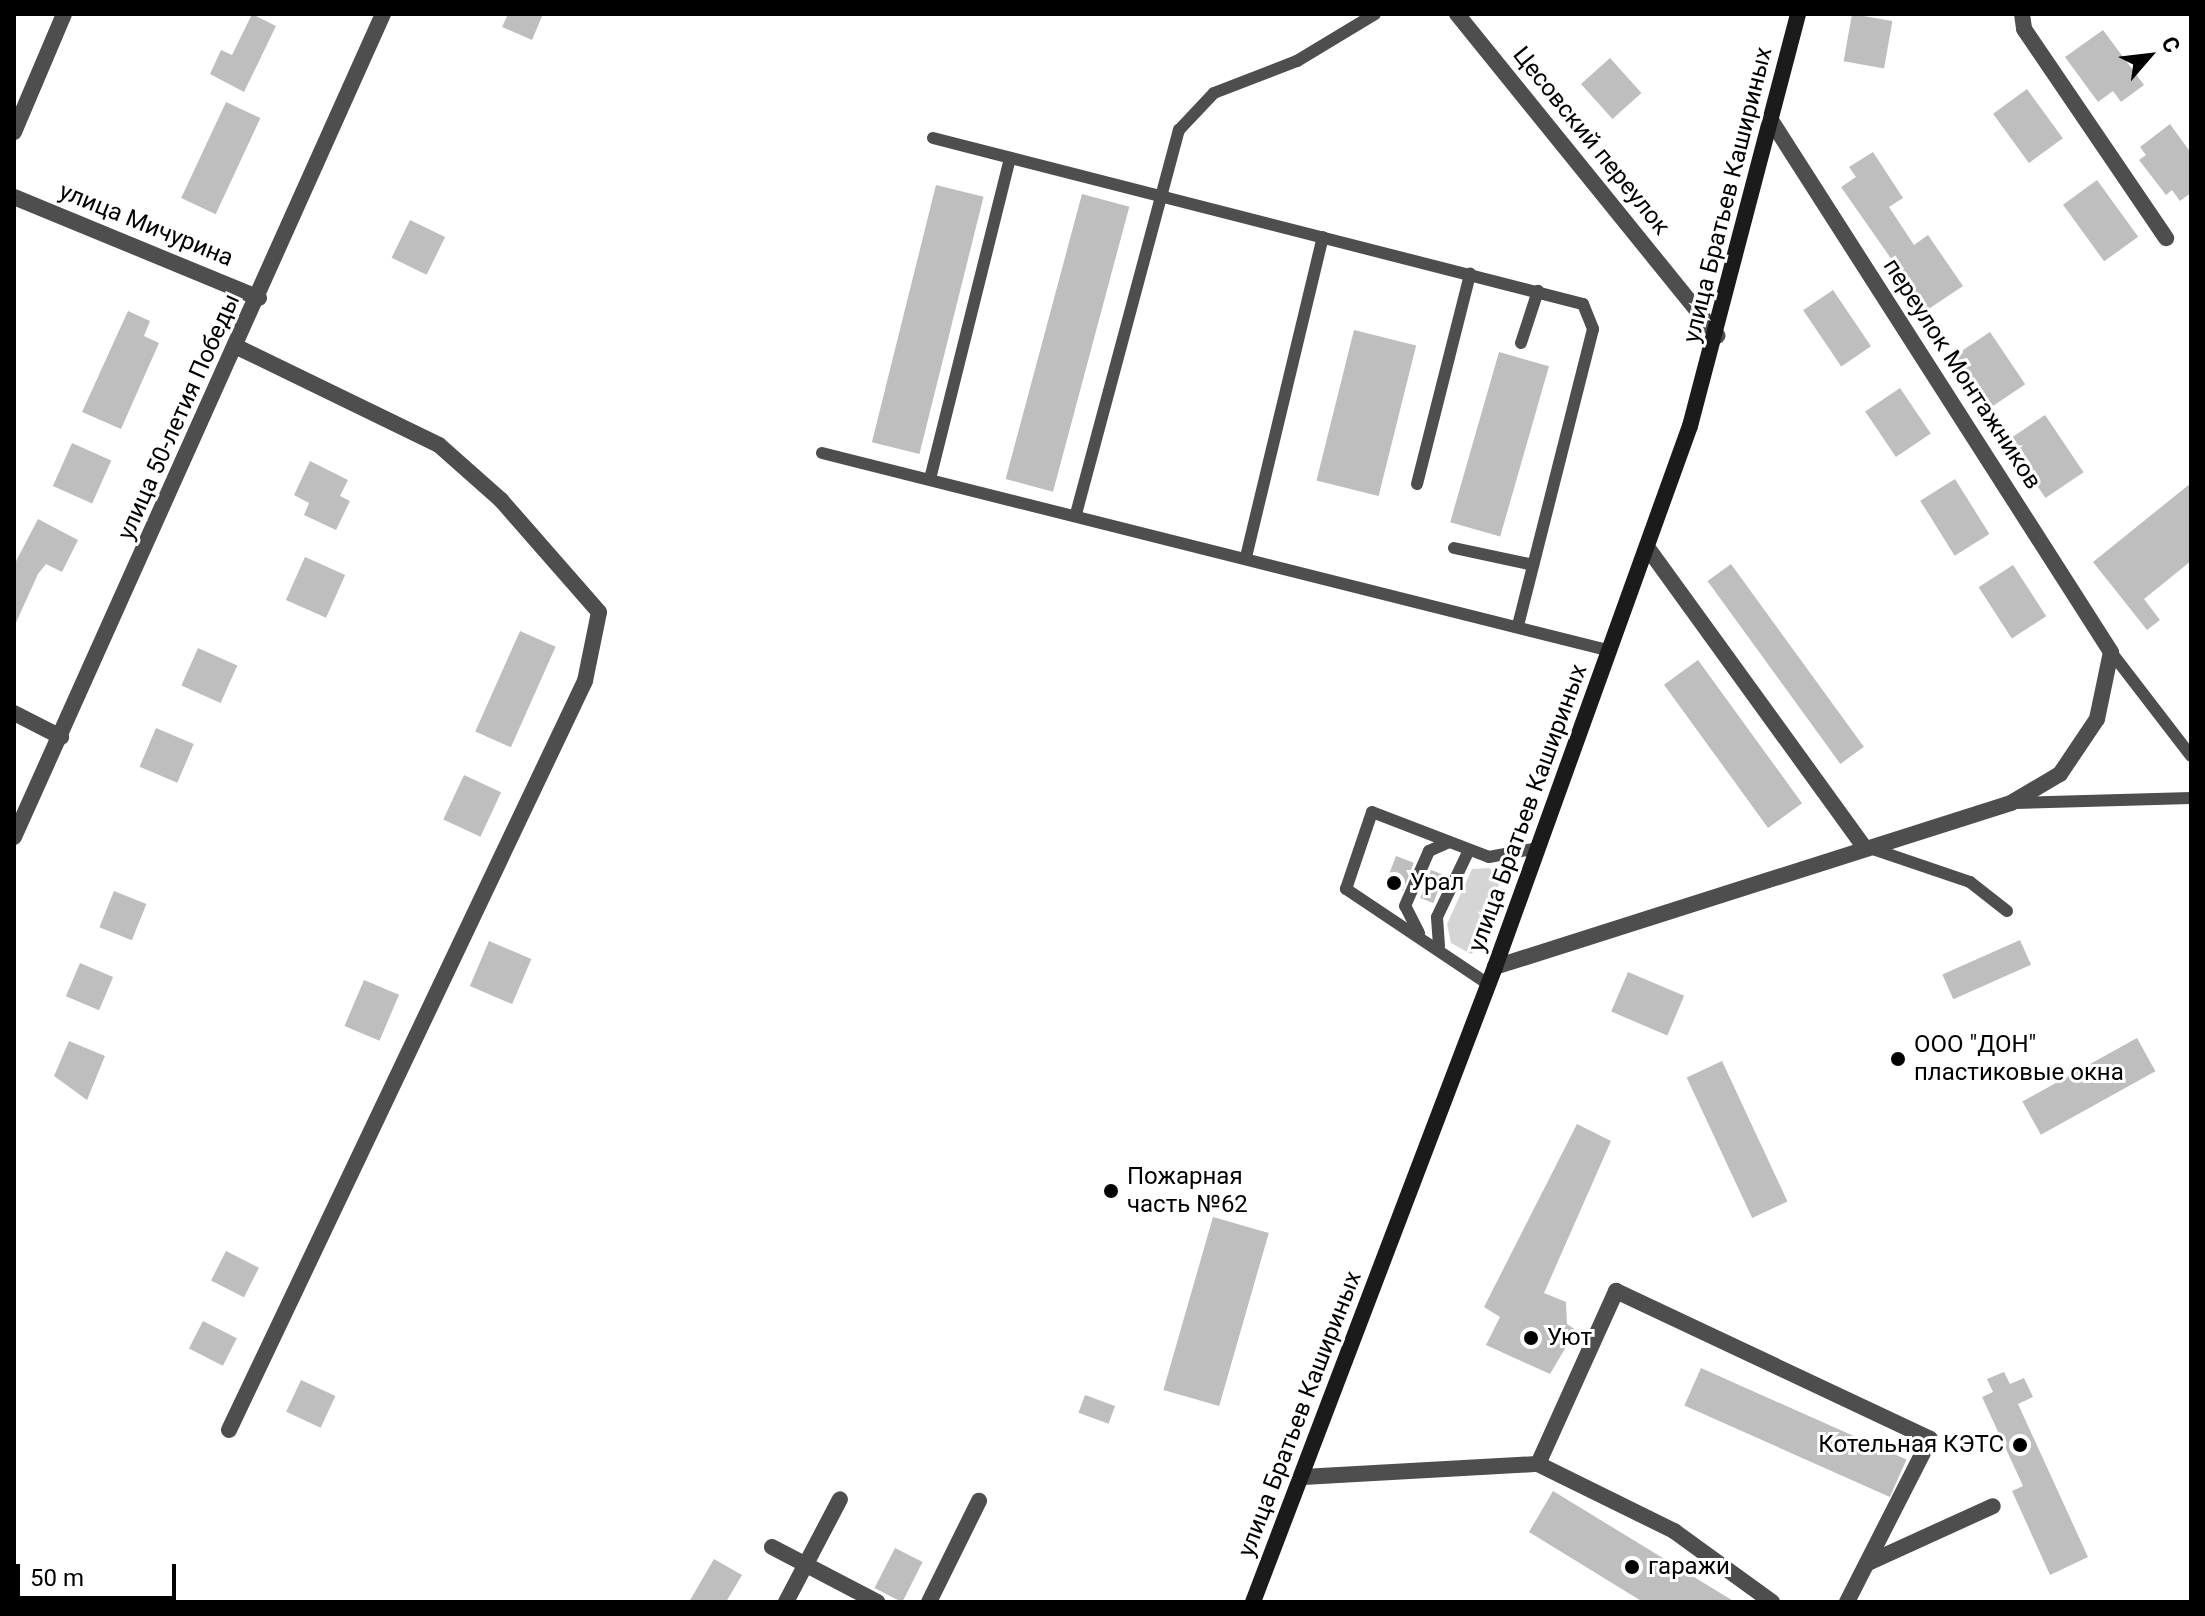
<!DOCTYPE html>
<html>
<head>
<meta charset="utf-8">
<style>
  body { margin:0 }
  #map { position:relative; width:2205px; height:1616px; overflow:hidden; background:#fff; font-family:Roboto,sans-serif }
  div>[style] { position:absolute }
  .green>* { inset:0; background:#d5d5d5 }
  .building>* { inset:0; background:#bebebe; transform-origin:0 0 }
  .lane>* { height:12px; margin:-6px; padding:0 6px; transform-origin:6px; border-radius:6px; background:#4e4e4e }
  .street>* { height:16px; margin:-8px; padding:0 8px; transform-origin:8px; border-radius:8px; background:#4e4e4e }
  .secondary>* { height:16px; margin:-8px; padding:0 8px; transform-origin:8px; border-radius:8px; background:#1b1b1b }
  .dots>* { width:22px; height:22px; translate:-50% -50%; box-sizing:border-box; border:4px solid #fff; border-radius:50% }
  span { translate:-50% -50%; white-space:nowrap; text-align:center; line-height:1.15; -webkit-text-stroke:6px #fff; paint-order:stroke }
  .street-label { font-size:24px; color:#000 }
  .poi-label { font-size:24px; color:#000 }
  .left { translate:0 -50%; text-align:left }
  .right { translate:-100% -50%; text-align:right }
  .frame { position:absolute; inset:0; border:16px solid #000; pointer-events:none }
  .north { position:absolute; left:2109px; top:16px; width:80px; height:80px; -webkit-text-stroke:6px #fff; paint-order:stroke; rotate:62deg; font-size:22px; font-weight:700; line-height:32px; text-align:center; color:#000 }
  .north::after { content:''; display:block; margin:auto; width:28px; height:36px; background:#000; clip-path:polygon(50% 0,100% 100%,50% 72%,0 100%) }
  .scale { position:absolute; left:16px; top:1564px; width:160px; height:36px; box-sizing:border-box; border:4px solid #000; border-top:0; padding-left:10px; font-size:24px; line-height:28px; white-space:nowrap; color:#000; -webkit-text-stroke:6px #fff; paint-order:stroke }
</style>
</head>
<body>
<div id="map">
  <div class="green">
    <i style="clip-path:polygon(1490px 868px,1499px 885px,1481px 946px,1471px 954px,1451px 943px,1447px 924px,1472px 869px)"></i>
  </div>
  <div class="building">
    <i style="clip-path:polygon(252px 14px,276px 26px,244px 92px,210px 74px,221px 50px,232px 55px)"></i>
    <i style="clip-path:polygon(508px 14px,543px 14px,532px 40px,502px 27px)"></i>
    <i style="left:1852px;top:14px;width:41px;height:48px;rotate:10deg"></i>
    <i style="clip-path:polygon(2103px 30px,2144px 85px,2121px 102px,2113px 91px,2098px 102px,2065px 57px)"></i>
    <i style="left:1610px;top:58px;width:47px;height:39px;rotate:48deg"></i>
    <i style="left:2027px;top:89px;width:61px;height:42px;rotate:54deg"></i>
    <i style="left:226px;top:102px;width:38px;height:106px;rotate:25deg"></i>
    <i style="clip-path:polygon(2170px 124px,2191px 153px,2191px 193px,2180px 201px,2172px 190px,2166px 195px,2139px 160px,2146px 155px,2140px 147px)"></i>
    <i style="clip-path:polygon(1873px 152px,1903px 198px,1889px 207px,1914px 245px,1928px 235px,1963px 286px,1927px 310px,1841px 187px,1856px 177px,1849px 167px)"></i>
    <i style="left:2097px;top:180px;width:70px;height:42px;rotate:54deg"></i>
    <i style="left:936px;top:185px;width:49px;height:265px;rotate:14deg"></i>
    <i style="left:1082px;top:194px;width:49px;height:295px;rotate:15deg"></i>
    <i style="left:410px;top:220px;width:39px;height:42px;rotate:26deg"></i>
    <i style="left:1833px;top:290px;width:68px;height:36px;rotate:56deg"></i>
    <i style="clip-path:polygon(128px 311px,150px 321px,144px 336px,159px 343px,121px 429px,82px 412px)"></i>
    <i style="left:1354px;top:330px;width:64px;height:155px;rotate:14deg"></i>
    <i style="left:1990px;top:332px;width:63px;height:44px;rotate:56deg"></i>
    <i style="left:1499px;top:352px;width:52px;height:177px;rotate:16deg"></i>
    <i style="left:1900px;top:388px;width:55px;height:42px;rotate:56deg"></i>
    <i style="left:2045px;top:415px;width:69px;height:46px;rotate:56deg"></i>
    <i style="left:72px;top:443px;width:43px;height:47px;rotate:24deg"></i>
    <i style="clip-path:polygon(310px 461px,348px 480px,340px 496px,350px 501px,336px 530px,304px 515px,309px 503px,294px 495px)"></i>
    <i style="left:1955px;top:479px;width:65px;height:41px;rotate:58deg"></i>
    <i style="clip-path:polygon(2191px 483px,2191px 561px,2144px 599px,2160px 620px,2147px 630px,2093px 562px)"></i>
    <i style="clip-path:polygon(38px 519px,78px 540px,62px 572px,46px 564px,38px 574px,14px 627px,14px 565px)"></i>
    <i style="left:305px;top:557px;width:44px;height:47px;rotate:24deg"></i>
    <i style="left:1731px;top:564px;width:226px;height:29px;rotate:54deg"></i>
    <i style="left:2013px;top:565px;width:61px;height:41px;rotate:57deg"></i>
    <i style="left:520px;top:631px;width:39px;height:110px;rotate:24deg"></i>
    <i style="left:198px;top:648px;width:43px;height:41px;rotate:24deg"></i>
    <i style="left:1698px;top:660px;width:177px;height:42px;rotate:54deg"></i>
    <i style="left:156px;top:728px;width:41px;height:42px;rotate:23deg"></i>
    <i style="left:464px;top:775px;width:41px;height:49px;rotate:25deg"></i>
    <i style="left:1396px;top:856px;width:19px;height:30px;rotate:21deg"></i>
    <i style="left:1431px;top:870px;width:14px;height:30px;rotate:21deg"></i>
    <i style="left:114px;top:891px;width:35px;height:39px;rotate:22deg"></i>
    <i style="left:2020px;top:940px;width:27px;height:85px;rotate:66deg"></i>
    <i style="left:489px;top:941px;width:46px;height:49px;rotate:23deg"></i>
    <i style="left:80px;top:963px;width:36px;height:36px;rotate:23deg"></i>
    <i style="left:1628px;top:972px;width:61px;height:43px;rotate:23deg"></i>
    <i style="left:364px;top:980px;width:38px;height:50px;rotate:23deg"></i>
    <i style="left:2137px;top:1038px;width:38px;height:131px;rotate:61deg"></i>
    <i style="clip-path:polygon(69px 1041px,105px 1056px,87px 1100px,54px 1076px)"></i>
    <i style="left:1722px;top:1061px;width:155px;height:39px;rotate:65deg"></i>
    <i style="clip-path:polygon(1577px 1124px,1611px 1141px,1544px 1293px,1566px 1302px,1567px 1324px,1576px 1330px,1550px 1374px,1486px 1345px,1500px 1317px,1484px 1307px)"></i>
    <i style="left:1213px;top:1217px;width:58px;height:180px;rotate:16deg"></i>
    <i style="left:226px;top:1251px;width:37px;height:33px;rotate:27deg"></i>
    <i style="left:203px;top:1321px;width:38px;height:31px;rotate:27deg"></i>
    <i style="left:1701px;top:1368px;width:225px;height:41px;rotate:24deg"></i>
    <i style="clip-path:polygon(2004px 1372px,2010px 1384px,2024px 1378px,2033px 1397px,2018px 1404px,2088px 1557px,2050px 1575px,2012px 1491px,2023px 1486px,1982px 1397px,1993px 1392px,1987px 1379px)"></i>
    <i style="left:301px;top:1380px;width:38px;height:35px;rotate:25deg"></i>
    <i style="left:1085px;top:1395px;width:32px;height:19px;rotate:20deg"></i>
    <i style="clip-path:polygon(1553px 1491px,1735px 1602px,1643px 1602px,1529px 1532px)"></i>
    <i style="left:895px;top:1548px;width:31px;height:45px;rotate:27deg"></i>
    <i style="clip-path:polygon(714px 1559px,742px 1575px,726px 1602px,689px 1602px)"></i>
  </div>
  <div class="lane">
    <i style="left:933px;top:138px;width:671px;rotate:14.33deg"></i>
    <i style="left:1583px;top:304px;width:27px;rotate:68deg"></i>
    <i style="left:1593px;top:329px;width:306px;rotate:104.2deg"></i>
    <i style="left:1521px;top:343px;width:55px;rotate:-71.9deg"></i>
    <i style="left:822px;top:453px;width:813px;rotate:14.09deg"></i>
    <i style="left:930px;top:479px;width:331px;rotate:-76deg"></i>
    <i style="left:1417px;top:484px;width:217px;rotate:-75.8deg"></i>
    <i style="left:1076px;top:514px;width:398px;rotate:-75deg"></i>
    <i style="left:1179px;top:130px;width:51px;rotate:-46.6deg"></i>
    <i style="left:1214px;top:93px;width:89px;rotate:-21.1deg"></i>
    <i style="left:1297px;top:61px;width:91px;rotate:-31.1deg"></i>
    <i style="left:1454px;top:548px;width:81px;rotate:12.1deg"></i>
    <i style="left:1246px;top:557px;width:329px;rotate:-76.5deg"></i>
    <i style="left:2111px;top:652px;width:131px;rotate:52.4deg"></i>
    <i style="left:2015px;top:803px;width:176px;rotate:-1.6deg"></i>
    <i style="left:1870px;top:848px;width:106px;rotate:18.8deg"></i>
    <i style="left:1970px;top:882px;width:47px;rotate:38.1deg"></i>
    <i style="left:1419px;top:933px;width:30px;rotate:-117deg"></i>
    <i style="left:1405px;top:906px;width:60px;rotate:-66.4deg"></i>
    <i style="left:1429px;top:851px;width:22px;rotate:-24deg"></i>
    <i style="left:1439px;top:946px;width:29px;rotate:-94deg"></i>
    <i style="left:1437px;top:917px;width:74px;rotate:-64.5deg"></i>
    <i style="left:1488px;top:984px;width:171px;rotate:-146.2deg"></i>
    <i style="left:1346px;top:889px;width:81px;rotate:-71.3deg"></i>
    <i style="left:1372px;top:812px;width:125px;rotate:21deg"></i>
    <i style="left:1489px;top:857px;width:50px;rotate:-10.4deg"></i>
  </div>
  <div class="street">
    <i style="left:1457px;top:14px;width:414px;rotate:51deg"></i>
    <i style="left:2022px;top:14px;width:15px;rotate:82deg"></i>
    <i style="left:2024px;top:29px;width:253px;rotate:55.8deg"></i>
    <i style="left:14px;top:132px;width:128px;rotate:-67deg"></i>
    <i style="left:14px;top:197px;width:265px;rotate:22.4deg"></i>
    <i style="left:1647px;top:547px;width:368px;rotate:54.1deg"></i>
    <i style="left:14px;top:713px;width:53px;rotate:27.1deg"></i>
    <i style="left:14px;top:837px;width:902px;rotate:-65.85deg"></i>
    <i style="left:1495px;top:967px;width:541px;rotate:-17.63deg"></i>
    <i style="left:2011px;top:803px;width:57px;rotate:-30.6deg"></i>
    <i style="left:2060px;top:774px;width:66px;rotate:-56.1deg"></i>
    <i style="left:2097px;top:719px;width:68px;rotate:-78.2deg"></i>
    <i style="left:2111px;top:652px;width:629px;rotate:-122.6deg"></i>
    <i style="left:229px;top:1430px;width:829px;rotate:-64.58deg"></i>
    <i style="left:585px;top:681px;width:70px;rotate:-78.5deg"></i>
    <i style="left:599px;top:612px;width:149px;rotate:-131.2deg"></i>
    <i style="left:501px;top:500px;width:83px;rotate:-138.4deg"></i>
    <i style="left:439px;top:445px;width:225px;rotate:-154.1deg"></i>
    <i style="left:1538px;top:1464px;width:190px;rotate:-65.7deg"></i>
    <i style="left:1616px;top:1291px;width:347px;rotate:25.2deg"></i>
    <i style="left:1930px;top:1439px;width:183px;rotate:117deg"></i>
    <i style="left:1303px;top:1477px;width:235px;rotate:-3.2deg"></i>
    <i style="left:1538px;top:1464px;width:152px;rotate:26.2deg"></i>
    <i style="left:1674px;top:1531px;width:121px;rotate:35.9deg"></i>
    <i style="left:772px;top:1547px;width:119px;rotate:27.6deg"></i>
    <i style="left:1868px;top:1563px;width:137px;rotate:-24.5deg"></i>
    <i style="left:786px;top:1602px;width:116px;rotate:-62.3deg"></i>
    <i style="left:929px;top:1602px;width:113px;rotate:-63.7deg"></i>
  </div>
  <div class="secondary">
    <i style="left:1253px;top:1602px;width:680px;rotate:-69.14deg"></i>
    <i style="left:1495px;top:967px;width:575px;rotate:-70.18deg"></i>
    <i style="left:1690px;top:426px;width:426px;rotate:-75.3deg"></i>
  </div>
  <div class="dots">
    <i style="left:1394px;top:883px;background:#000"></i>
    <i style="left:1898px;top:1059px;background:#000"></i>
    <i style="left:1111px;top:1191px;background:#000"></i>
    <i style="left:1531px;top:1338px;background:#000"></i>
    <i style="left:2020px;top:1445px;background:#000"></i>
    <i style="left:1632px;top:1567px;background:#000"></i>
  </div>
  <div class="street-label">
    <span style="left:1591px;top:141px;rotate:51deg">Цесовский переулок</span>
    <span style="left:1728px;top:195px;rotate:-76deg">улица Братьев Кашириных</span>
    <span style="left:146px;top:225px;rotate:22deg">улица Мичурина</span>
    <span style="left:1962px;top:374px;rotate:57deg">переулок Монтажников</span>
    <span style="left:179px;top:417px;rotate:-66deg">улица 50-летия Победы</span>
    <span style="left:1528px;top:808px;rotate:-70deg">улица Братьев Кашириных</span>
    <span style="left:1300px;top:1414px;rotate:-69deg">улица Братьев Кашириных</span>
  </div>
  <div class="poi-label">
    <span class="left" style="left:1410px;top:883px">Урал</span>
    <span class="left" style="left:1914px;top:1059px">ООО "ДОН"<br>пластиковые окна</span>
    <span class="left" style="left:1127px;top:1191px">Пожарная<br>часть №62</span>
    <span class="left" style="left:1547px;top:1338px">Уют</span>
    <span class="right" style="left:2004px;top:1445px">Котельная КЭТС</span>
    <span class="left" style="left:1648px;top:1567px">гаражи</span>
  </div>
  <div class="frame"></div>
  <div class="north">С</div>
  <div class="scale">50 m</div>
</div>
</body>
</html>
